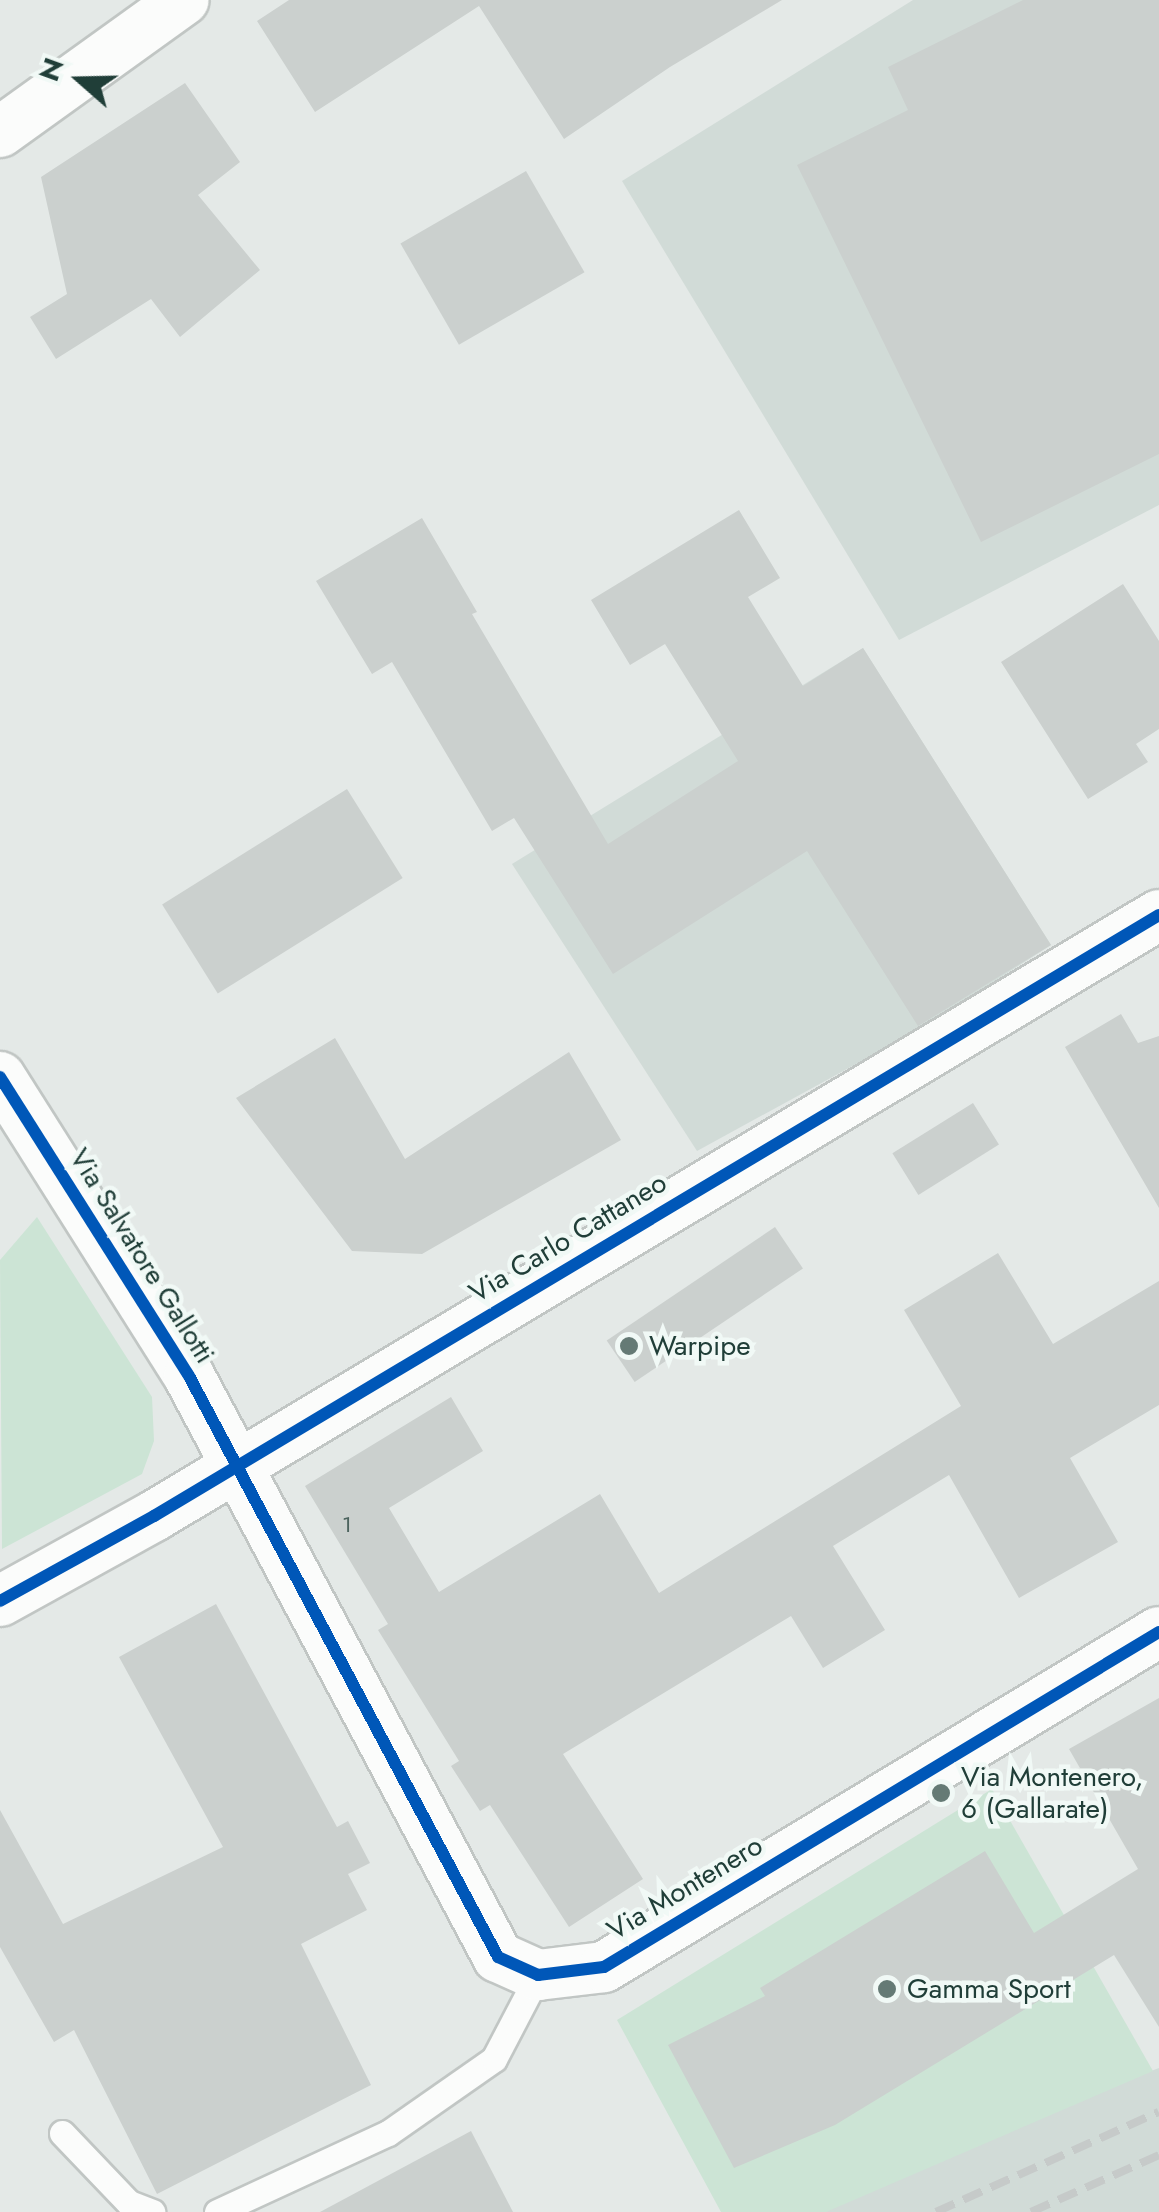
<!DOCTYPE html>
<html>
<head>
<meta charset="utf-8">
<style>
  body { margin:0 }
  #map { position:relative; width:1159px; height:2212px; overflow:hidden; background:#e4e9e7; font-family:Jost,sans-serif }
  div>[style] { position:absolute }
  .built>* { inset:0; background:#d1dbd7 }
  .green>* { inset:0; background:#cce4d5 }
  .building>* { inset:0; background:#cbd0ce; transform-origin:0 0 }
  .roads { filter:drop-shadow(2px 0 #c1c6c4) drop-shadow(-2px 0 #c1c6c4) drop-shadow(0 2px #c1c6c4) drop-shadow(0 -2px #c1c6c4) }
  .lane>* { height:25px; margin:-12.5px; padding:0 12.5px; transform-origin:12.5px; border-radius:12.5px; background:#fbfcfb }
  .street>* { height:50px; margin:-25px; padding:0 25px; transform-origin:25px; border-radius:25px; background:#fbfcfb }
  .rail>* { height:8px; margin-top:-4px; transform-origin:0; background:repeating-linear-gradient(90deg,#c6cac9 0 20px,transparent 0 30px) }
  .cycleway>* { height:12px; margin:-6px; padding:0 6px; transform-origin:6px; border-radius:6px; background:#0057b8 }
  .dots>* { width:28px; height:28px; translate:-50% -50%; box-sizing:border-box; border:5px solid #f1f9f6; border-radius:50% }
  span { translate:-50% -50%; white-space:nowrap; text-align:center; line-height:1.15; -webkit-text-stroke:9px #f1f9f6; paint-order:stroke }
  .number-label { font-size:22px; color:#4c635e }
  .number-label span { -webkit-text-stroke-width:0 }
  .street-label { font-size:28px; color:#203e38 }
  .poi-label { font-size:28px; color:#203e38 }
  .left { translate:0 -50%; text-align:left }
  .north { position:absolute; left:30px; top:30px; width:100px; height:100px; -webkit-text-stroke:8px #f1f9f6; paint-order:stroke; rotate:290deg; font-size:28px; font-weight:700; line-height:40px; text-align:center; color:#203e38 }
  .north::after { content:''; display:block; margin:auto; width:35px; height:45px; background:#203e38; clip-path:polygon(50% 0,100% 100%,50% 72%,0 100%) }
</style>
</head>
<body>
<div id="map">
  <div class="built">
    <i style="clip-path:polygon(913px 0,1159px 0,1159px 505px,899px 640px,622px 181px)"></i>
    <i style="clip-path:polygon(863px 648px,1051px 945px,920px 1029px,697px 1151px,512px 864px)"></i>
    <i style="clip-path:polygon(1159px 2068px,1159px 2212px,817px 2212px,955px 2146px)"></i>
  </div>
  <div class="green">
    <i style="clip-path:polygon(37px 1217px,152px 1397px,154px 1441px,142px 1474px,2px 1549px,0 1260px)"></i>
    <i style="clip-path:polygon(992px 1789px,1153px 2071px,826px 2212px,721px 2212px,617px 2020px)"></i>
  </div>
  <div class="building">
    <i style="clip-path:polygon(289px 0,782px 0,670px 67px,564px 139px,479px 6px,315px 112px,257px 21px)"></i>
    <i style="clip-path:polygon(1023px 0,1159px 0,1159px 454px,981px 542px,797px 165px,908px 110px,888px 67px)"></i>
    <i style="clip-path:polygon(185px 83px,240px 162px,198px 195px,260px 270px,180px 337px,151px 299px,56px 359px,30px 317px,67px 294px,41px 177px)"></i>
    <i style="left:526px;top:171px;width:117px;height:145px;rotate:60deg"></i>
    <i style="clip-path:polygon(739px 510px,780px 578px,748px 597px,803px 686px,863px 648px,1051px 945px,918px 1026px,807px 851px,613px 974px,514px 818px,492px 831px,392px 662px,372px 674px,316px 581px,422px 518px,477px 612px,472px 614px,608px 844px,738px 761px,665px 644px,630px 665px,591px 600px)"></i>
    <i style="clip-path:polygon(1123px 584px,1159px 641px,1159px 729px,1136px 744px,1148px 762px,1088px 799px,1001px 662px)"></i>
    <i style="left:347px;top:789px;width:105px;height:218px;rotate:58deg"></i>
    <i style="clip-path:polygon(1121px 1014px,1138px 1043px,1159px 1036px,1159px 1208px,1065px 1047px)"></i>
    <i style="clip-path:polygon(335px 1038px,405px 1159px,569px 1052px,621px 1140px,422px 1254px,352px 1251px,236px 1098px)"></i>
    <i style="left:973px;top:1103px;width:49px;height:95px;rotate:58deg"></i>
    <i style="left:775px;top:1227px;width:50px;height:203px;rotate:56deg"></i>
    <i style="clip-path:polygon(998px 1253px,1053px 1344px,1159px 1281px,1159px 1405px,1070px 1458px,1118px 1542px,1019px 1598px,949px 1475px,833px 1546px,885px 1630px,823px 1668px,791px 1616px,563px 1754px,643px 1879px,569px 1927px,490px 1805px,480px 1811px,451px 1766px,459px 1761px,378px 1630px,388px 1624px,305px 1486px,451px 1397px,483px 1451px,389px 1508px,439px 1592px,600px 1494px,659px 1593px,961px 1406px,904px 1310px)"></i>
    <i style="clip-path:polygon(216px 1604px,337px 1827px,348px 1821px,370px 1863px,348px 1874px,367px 1910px,301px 1944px,371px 2085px,157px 2194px,74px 2030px,54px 2042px,0 1947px,0 1810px,63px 1924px,223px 1847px,119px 1657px)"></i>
    <i style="clip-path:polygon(1159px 1698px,1159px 2027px,1114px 1955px,835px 2125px,734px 2168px,668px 2045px,765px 1996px,760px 1988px,985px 1851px,1034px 1933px,1138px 1869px,1069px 1749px)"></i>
    <i style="clip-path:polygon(471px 2131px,513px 2212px,320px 2212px)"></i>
  </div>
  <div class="roads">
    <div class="lane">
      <i style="left:62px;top:2133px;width:97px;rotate:46.3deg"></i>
      <i style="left:129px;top:2203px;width:25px;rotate:21deg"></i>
      <i style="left:217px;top:2212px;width:188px;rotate:-24.8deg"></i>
      <i style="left:388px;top:2133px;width:129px;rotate:-34.9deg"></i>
      <i style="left:494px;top:2059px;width:95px;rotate:-62.4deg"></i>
    </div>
    <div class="street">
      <i style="left:0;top:132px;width:226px;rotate:-35.7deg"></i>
      <i style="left:0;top:1077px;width:354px;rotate:57.7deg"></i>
      <i style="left:189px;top:1376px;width:658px;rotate:61.99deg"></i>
      <i style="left:498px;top:1957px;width:44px;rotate:24.2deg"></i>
      <i style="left:538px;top:1975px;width:66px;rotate:-6.9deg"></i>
      <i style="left:604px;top:1967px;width:648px;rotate:-31.12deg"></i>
      <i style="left:0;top:1601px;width:176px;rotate:-28.9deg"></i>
      <i style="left:154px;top:1516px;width:1171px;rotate:-30.88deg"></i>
    </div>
  </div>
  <div class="rail">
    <i style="left:936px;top:2212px;width:244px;rotate:-24.2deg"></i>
    <i style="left:1031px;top:2212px;width:140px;rotate:-24deg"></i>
  </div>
  <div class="cycleway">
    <i style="left:0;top:1077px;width:354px;rotate:57.7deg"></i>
    <i style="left:189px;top:1376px;width:658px;rotate:61.99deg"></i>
    <i style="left:498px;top:1957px;width:44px;rotate:24.2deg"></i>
    <i style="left:538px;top:1975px;width:66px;rotate:-6.9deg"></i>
    <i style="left:604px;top:1967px;width:648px;rotate:-31.12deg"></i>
    <i style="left:0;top:1601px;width:176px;rotate:-28.9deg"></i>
    <i style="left:154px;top:1516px;width:1171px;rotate:-30.88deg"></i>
  </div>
  <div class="dots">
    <i style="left:629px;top:1346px;background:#657a75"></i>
    <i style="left:941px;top:1793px;background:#657a75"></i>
    <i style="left:887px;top:1989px;background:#657a75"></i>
  </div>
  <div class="number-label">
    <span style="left:347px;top:1525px">1</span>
  </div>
  <div class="street-label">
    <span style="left:568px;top:1238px;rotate:-31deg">Via Carlo Cattaneo</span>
    <span style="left:142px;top:1256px;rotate:58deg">Via Salvatore Gallotti</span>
    <span style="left:685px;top:1888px;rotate:-31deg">Via Montenero</span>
  </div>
  <div class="poi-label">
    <span class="left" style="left:649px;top:1346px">Warpipe</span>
    <span class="left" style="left:961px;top:1793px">Via Montenero,<br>6 (Gallarate)</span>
    <span class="left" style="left:907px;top:1989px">Gamma Sport</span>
  </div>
  <div class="north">N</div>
</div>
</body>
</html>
